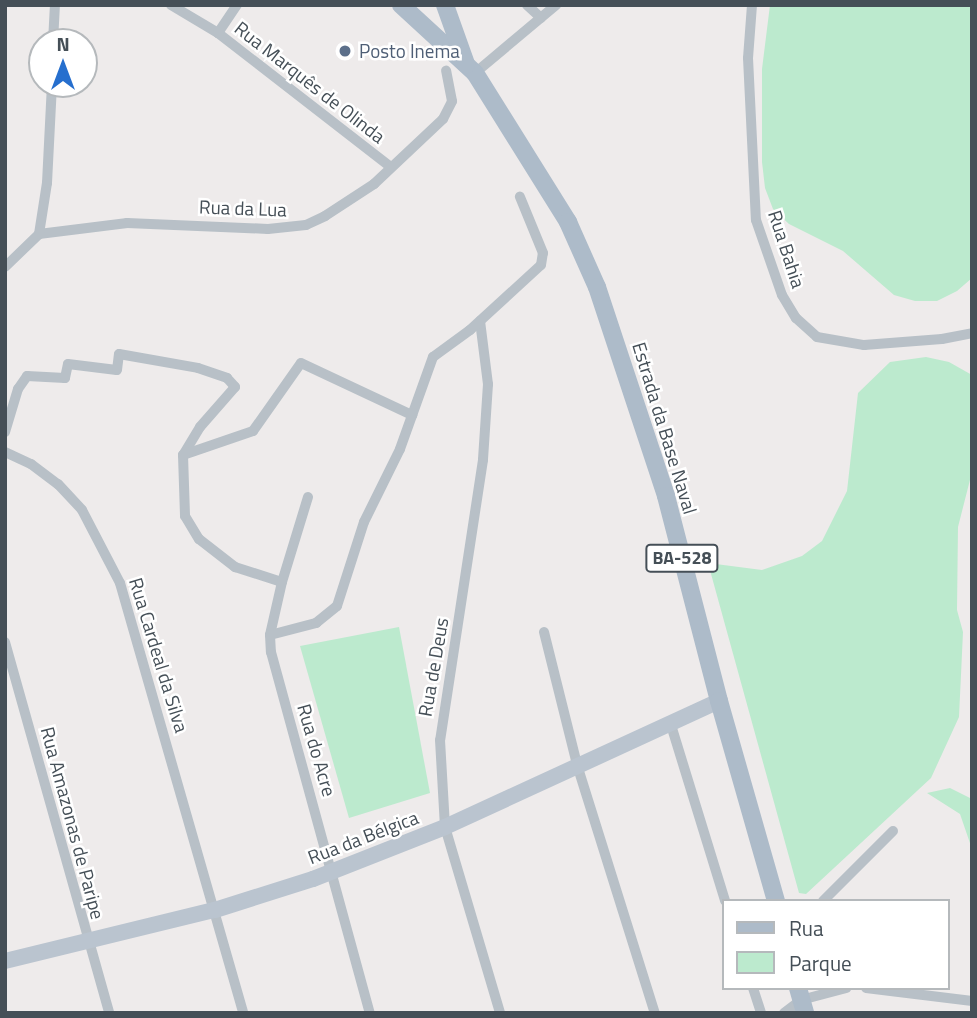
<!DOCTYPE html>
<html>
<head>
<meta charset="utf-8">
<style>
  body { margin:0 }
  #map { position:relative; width:977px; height:1018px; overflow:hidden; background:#eeebeb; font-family:"Titillium Web",sans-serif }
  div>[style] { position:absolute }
  .green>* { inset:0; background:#bceace }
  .street>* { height:10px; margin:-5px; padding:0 5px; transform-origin:5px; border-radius:5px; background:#b8c0c7 }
  .secondary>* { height:16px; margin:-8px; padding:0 8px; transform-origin:8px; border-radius:8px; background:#bac4cf }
  .primary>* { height:18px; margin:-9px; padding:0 9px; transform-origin:9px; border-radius:9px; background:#adbbc9 }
  .dots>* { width:19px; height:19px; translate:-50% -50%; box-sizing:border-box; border:4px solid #fff; border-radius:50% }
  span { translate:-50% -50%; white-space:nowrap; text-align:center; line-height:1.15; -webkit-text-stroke:5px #fff; paint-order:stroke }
  .shield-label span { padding:2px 5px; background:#fff; border:2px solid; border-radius:5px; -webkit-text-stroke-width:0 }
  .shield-label { font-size:18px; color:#454f57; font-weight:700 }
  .service-label { font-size:19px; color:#4e5e75 }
  .left { translate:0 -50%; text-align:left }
  .street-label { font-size:19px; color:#454f57 }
  .frame { position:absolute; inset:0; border:7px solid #454f57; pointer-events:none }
  .legend { position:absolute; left:722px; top:899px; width:228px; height:91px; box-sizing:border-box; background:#fff; border:2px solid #b5b9bc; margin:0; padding:9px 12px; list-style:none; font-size:21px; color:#454f57 }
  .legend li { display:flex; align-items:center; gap:14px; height:35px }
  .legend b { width:35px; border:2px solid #b5b9bc }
  .north { position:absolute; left:28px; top:28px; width:70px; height:70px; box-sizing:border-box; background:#fff; border:2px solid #b5b9bc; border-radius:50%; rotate:0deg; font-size:19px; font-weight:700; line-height:28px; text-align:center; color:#454f57 }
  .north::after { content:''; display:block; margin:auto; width:24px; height:32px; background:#266fce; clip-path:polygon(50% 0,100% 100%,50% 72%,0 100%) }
</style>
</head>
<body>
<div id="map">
  <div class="green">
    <i style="clip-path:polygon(770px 5px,972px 5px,972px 278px,957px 291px,937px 301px,915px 301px,894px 295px,843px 251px,789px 224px,773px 209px,765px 188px,762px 162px,762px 69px)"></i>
    <i style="clip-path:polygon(926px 357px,949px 362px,972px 375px,972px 472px,958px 527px,957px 610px,963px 632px,959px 717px,931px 778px,806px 894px,799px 893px,708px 563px,762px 570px,802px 556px,822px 541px,847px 491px,858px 393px,890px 362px)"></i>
    <i style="clip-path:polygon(399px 627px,430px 793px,349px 818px,300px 646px)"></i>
    <i style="clip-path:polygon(950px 788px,972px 799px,972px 849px,960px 814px,927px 793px)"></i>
  </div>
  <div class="street">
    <i style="left:171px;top:5px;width:55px;rotate:30.8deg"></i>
    <i style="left:218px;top:33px;width:219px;rotate:37.8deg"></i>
    <i style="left:527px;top:5px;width:19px;rotate:43deg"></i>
    <i style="left:752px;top:5px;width:53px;rotate:94.3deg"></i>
    <i style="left:748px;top:58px;width:162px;rotate:87.2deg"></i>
    <i style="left:756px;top:220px;width:79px;rotate:70.9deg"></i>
    <i style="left:782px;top:295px;width:27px;rotate:59deg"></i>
    <i style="left:796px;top:318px;width:28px;rotate:42deg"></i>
    <i style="left:817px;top:337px;width:48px;rotate:9.7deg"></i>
    <i style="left:864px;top:345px;width:78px;rotate:-4.4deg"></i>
    <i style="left:942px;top:339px;width:31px;rotate:-11deg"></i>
    <i style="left:218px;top:33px;width:34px;rotate:-56deg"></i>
    <i style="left:53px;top:42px;width:37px;rotate:-87deg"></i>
    <i style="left:475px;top:73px;width:106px;rotate:-40deg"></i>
    <i style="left:39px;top:234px;width:89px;rotate:-7.1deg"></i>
    <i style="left:127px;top:223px;width:141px;rotate:2.4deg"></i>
    <i style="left:268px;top:229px;width:38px;rotate:-6deg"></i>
    <i style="left:306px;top:225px;width:21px;rotate:-25deg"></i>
    <i style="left:325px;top:216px;width:59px;rotate:-33.1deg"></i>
    <i style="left:374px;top:184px;width:95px;rotate:-43.3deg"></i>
    <i style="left:443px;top:119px;width:20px;rotate:-63deg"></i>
    <i style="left:452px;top:101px;width:31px;rotate:-101deg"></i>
    <i style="left:5px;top:267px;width:47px;rotate:-44.1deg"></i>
    <i style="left:39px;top:234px;width:52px;rotate:-81.1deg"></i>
    <i style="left:47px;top:183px;width:99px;rotate:-87.1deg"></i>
    <i style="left:480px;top:321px;width:64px;rotate:82.8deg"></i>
    <i style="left:488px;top:384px;width:76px;rotate:93.8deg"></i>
    <i style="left:483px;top:460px;width:283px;rotate:98.7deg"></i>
    <i style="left:440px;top:740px;width:87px;rotate:86.7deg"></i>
    <i style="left:445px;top:827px;width:194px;rotate:73.5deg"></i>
    <i style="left:5px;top:432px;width:45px;rotate:-73.2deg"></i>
    <i style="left:18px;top:389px;width:16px;rotate:-55deg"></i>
    <i style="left:27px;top:376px;width:38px;rotate:3deg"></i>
    <i style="left:65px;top:378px;width:14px;rotate:-78deg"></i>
    <i style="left:68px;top:364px;width:49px;rotate:7deg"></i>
    <i style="left:117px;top:370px;width:16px;rotate:-83deg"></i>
    <i style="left:119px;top:354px;width:80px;rotate:10deg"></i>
    <i style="left:198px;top:368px;width:31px;rotate:19deg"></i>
    <i style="left:227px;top:378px;width:12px;rotate:48deg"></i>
    <i style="left:235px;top:387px;width:53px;rotate:131.2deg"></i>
    <i style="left:200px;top:427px;width:33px;rotate:121deg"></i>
    <i style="left:183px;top:455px;width:61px;rotate:88.1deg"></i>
    <i style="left:185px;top:516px;width:27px;rotate:59deg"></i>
    <i style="left:199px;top:539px;width:46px;rotate:37.9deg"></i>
    <i style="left:235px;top:567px;width:49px;rotate:17.7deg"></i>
    <i style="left:5px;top:452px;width:29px;rotate:25deg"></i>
    <i style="left:31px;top:464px;width:34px;rotate:37deg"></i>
    <i style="left:58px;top:484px;width:35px;rotate:47deg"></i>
    <i style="left:82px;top:510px;width:82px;rotate:62.5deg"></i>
    <i style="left:120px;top:583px;width:447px;rotate:74deg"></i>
    <i style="left:183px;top:455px;width:74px;rotate:-18.9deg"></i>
    <i style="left:253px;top:431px;width:83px;rotate:-54.8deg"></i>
    <i style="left:301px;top:363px;width:123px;rotate:25.1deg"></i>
    <i style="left:308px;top:497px;width:89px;rotate:107deg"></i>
    <i style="left:282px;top:582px;width:54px;rotate:102.8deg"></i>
    <i style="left:270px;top:635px;width:17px;rotate:87deg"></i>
    <i style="left:271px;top:652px;width:374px;rotate:74.7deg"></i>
    <i style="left:544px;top:632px;width:140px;rotate:76deg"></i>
    <i style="left:578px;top:768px;width:257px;rotate:72.6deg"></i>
    <i style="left:270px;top:635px;width:48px;rotate:-14.6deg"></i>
    <i style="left:316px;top:623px;width:27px;rotate:-39deg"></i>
    <i style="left:337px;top:606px;width:88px;rotate:-72.2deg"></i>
    <i style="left:364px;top:522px;width:81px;rotate:-63.7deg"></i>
    <i style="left:400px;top:449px;width:98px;rotate:-70.3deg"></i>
    <i style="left:433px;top:357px;width:46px;rotate:-36.1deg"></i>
    <i style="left:470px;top:330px;width:96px;rotate:-42.5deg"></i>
    <i style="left:541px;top:265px;width:12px;rotate:-81deg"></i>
    <i style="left:543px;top:253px;width:61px;rotate:-112.3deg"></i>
    <i style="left:5px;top:642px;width:385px;rotate:74.3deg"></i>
    <i style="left:671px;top:725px;width:184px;rotate:72.9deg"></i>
    <i style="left:823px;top:901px;width:99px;rotate:-45deg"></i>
    <i style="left:753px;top:988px;width:26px;rotate:72deg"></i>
    <i style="left:866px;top:988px;width:107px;rotate:7deg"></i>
    <i style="left:784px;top:1013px;width:21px;rotate:-37deg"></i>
    <i style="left:801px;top:1000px;width:47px;rotate:-14.9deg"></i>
  </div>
  <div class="secondary">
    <i style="left:5px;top:961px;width:216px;rotate:-13.7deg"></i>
    <i style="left:215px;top:910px;width:103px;rotate:-17.6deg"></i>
    <i style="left:313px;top:879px;width:142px;rotate:-21.5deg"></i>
    <i style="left:445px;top:827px;width:302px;rotate:-24.7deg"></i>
  </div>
  <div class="primary">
    <i style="left:401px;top:5px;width:100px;rotate:42.6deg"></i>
    <i style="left:475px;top:73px;width:176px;rotate:58deg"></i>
    <i style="left:568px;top:222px;width:71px;rotate:66deg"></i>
    <i style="left:597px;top:287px;width:220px;rotate:71.7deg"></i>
    <i style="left:666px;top:496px;width:212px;rotate:75.5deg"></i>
    <i style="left:719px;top:701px;width:208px;rotate:74.1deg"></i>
    <i style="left:445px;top:5px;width:63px;rotate:70.4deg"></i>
    <i style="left:798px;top:988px;width:26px;rotate:74deg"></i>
  </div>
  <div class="dots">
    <i style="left:345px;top:51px;background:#5c6f8a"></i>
  </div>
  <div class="shield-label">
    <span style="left:682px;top:558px">BA-528</span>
  </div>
  <div class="service-label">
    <span class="left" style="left:359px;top:51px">Posto Inema</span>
  </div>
  <div class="street-label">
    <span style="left:310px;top:82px;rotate:38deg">Rua Marquês de Olinda</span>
    <span style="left:243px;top:208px;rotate:2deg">Rua da Lua</span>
    <span style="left:787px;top:249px;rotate:72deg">Rua Bahia</span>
    <span style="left:665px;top:428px;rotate:73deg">Estrada da Base Naval</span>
    <span style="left:159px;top:655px;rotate:73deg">Rua Cardeal da Silva</span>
    <span style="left:433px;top:667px;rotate:-80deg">Rua de Deus</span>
    <span style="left:317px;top:750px;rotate:74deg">Rua do Acre</span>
    <span style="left:73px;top:823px;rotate:75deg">Rua Amazonas de Paripe</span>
    <span style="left:363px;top:837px;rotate:-21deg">Rua da Bélgica</span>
  </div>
  <div class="frame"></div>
  <ul class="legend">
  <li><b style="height:9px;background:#adbbc9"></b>Rua</li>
  <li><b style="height:19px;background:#bceace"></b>Parque</li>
  </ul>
  <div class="north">N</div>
</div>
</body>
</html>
